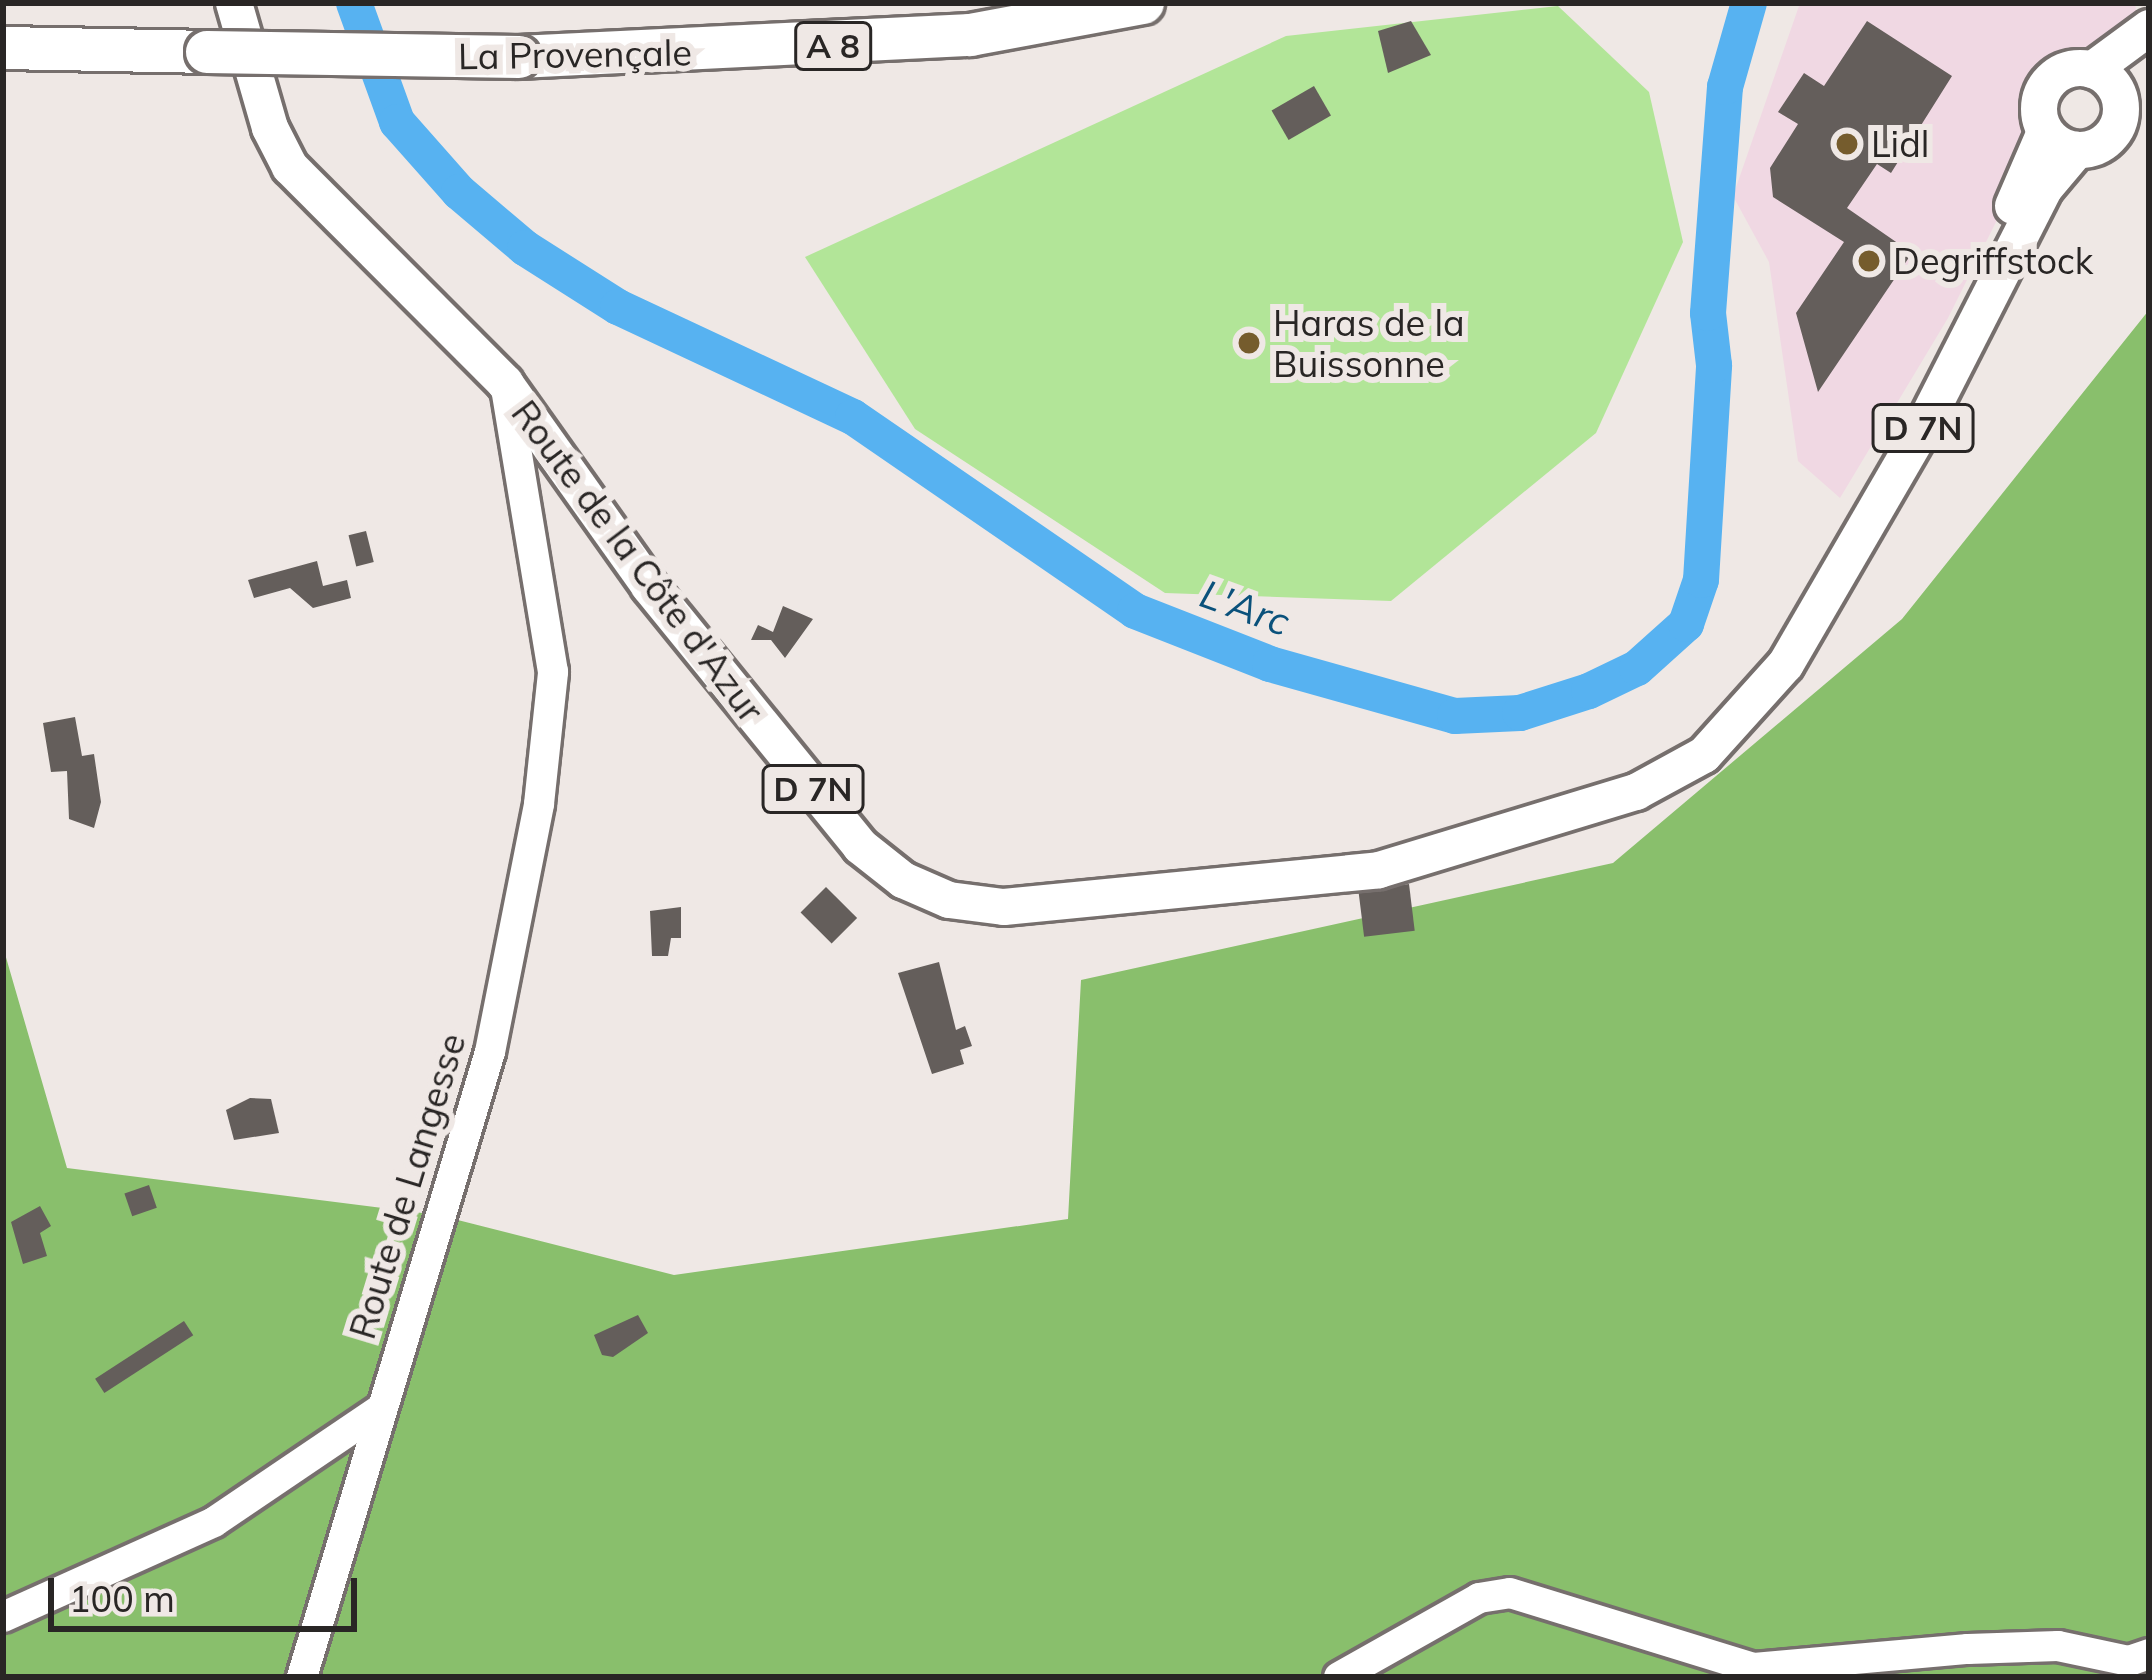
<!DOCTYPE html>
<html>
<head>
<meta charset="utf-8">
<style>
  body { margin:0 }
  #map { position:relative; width:2152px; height:1680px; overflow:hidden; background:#efe8e5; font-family:Mulish,sans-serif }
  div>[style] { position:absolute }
  .industrial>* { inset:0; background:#f0d8e3 }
  .green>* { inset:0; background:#b2e598 }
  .forest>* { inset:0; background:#89bf6c }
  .river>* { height:36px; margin:-18px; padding:0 18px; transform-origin:18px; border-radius:18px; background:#57b2f1 }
  .building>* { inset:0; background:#645e5b; transform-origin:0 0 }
  .roads { filter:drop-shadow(3px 0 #766f6d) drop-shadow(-3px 0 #766f6d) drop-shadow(0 3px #766f6d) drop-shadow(0 -3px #766f6d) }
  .minor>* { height:30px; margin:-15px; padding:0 15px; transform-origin:15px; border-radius:15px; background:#fff }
  .major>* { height:36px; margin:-18px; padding:0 18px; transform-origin:18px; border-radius:18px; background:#fff }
  .major>.ring { margin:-18px; padding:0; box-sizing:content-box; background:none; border:36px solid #fff; border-radius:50% }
  .highway>* { height:42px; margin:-21px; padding:0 21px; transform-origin:21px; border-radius:21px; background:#fff }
  .bridges { filter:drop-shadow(3px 0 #766f6d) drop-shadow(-3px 0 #766f6d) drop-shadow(0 3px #766f6d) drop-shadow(0 -3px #766f6d) }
  .highway-bridge>* { height:42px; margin:-21px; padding:0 21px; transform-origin:21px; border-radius:21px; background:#fff }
  .dots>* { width:33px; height:33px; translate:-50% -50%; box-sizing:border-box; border:6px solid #efe8e5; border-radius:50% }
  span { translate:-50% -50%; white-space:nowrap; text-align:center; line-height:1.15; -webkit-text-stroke:12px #efe8e5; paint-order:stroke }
  .shield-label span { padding:3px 9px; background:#efe8e5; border:3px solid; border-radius:9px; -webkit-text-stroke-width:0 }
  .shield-label { font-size:33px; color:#292625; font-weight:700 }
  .street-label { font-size:36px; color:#292625 }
  .poi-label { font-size:36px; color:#292625 }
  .left { translate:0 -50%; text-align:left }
  .water-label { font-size:39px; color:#0a517b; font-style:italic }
  .frame { position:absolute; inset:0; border:6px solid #292625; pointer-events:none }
  .scale { position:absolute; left:48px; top:1578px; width:309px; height:54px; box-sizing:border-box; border:6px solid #292625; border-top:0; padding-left:15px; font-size:36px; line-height:42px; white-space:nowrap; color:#292625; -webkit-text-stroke:9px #efe8e5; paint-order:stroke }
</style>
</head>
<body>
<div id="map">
  <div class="industrial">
    <i style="clip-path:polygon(1800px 3px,2135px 3px,2138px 25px,2102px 53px,2069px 54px,2024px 110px,2028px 158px,1948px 318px,1840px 498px,1798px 461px,1769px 262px,1733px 196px)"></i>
  </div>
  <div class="green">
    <i style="clip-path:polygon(1558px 6px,1649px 92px,1683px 242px,1596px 433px,1391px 601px,1165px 593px,915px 429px,805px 257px,1286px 36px)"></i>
  </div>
  <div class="forest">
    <i style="clip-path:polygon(2149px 310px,2149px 1677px,3px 1677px,3px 947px,67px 1168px,438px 1215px,674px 1275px,1068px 1219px,1081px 980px,1613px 863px,1902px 619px)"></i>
  </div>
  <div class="river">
    <i style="left:354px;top:3px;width:127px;rotate:70.1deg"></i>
    <i style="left:397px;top:122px;width:94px;rotate:48.5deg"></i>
    <i style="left:459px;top:192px;width:87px;rotate:40.3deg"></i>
    <i style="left:525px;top:248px;width:110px;rotate:32.4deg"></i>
    <i style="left:618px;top:307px;width:259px;rotate:25.1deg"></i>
    <i style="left:853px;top:417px;width:342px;rotate:34.5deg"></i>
    <i style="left:1135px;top:611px;width:145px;rotate:21.4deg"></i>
    <i style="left:1270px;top:664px;width:192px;rotate:15.7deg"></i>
    <i style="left:1455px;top:716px;width:65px;rotate:-2.6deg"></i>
    <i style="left:1520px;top:713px;width:72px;rotate:-17.7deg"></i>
    <i style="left:1589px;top:691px;width:53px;rotate:-25.6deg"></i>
    <i style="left:1637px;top:668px;width:66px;rotate:-41.9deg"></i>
    <i style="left:1686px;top:624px;width:46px;rotate:-71.2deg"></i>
    <i style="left:1701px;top:580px;width:215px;rotate:-86.5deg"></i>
    <i style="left:1714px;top:365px;width:52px;rotate:-96.6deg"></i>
    <i style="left:1708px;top:313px;width:227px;rotate:-85.7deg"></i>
    <i style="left:1725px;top:87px;width:87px;rotate:-74.1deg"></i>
  </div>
  <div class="building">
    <i style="clip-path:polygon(1411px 21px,1431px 55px,1388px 73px,1378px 31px)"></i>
    <i style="clip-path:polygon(1867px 21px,1952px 76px,1891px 173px,1877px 164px,1847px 208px,1912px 253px,1818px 392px,1796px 313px,1844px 242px,1773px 197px,1770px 168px,1798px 124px,1778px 112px,1804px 73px,1824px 86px)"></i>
    <i style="left:1314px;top:86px;width:34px;height:49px;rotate:60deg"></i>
    <i style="left:366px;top:531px;width:32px;height:18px;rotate:76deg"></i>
    <i style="clip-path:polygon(317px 561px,323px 586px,347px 580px,351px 598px,313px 608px,290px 588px,254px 598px,248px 580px)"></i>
    <i style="clip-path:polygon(783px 606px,813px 619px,785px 658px,771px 640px,751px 640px,758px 625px,773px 632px)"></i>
    <i style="clip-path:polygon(75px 717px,82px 756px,94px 754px,101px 802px,94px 828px,69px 819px,67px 771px,51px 772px,43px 723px)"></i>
    <i style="left:1409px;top:884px;width:47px;height:51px;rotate:83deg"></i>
    <i style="left:826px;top:887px;width:44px;height:36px;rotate:45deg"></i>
    <i style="clip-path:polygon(681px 907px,681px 938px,671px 938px,668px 956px,652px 956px,650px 911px)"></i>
    <i style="clip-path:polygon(939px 962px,956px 1030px,965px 1026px,972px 1046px,960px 1050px,964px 1064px,932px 1074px,898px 973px)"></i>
    <i style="clip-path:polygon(250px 1098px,271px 1099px,279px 1133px,234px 1140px,226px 1110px)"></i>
    <i style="left:149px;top:1185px;width:24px;height:26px;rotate:71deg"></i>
    <i style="clip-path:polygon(40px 1206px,51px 1226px,40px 1233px,47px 1256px,23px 1264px,11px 1222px)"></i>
    <i style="clip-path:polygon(638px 1315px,648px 1333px,613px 1357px,602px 1355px,594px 1335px)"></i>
    <i style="left:184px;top:1321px;width:17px;height:106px;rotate:57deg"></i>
  </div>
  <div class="roads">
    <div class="minor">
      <i style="left:3px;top:1617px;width:231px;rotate:-24.2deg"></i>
      <i style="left:214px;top:1522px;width:202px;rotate:-34.1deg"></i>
      <i style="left:302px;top:1677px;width:653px;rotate:-73.26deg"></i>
      <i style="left:490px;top:1052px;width:253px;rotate:-78.8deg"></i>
      <i style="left:539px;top:804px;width:133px;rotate:-83.9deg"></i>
      <i style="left:553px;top:672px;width:287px;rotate:-99.4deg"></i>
      <i style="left:1339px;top:1677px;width:161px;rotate:-29.4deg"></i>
      <i style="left:1479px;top:1598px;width:31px;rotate:-9deg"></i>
      <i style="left:1510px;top:1593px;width:255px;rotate:17.1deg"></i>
      <i style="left:1754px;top:1668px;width:215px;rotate:-5.1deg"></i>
      <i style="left:1968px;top:1649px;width:90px;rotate:-1.9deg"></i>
      <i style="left:2058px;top:1646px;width:73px;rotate:11.9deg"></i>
      <i style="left:2129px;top:1661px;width:21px;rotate:-19deg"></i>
    </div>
    <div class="major">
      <i style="left:234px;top:3px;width:130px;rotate:73.9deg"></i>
      <i style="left:270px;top:128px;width:44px;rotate:62.9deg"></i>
      <i style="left:290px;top:167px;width:305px;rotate:45.1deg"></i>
      <i style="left:505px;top:383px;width:249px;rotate:54.6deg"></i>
      <i style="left:649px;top:586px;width:335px;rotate:50.9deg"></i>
      <i style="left:860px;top:846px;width:55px;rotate:38.3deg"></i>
      <i style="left:903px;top:880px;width:50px;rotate:23.5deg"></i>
      <i style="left:949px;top:900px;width:55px;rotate:7.3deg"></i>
      <i style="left:1004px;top:907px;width:377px;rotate:-5.6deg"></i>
      <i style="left:1379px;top:870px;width:269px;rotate:-16.9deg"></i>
      <i style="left:1636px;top:792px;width:77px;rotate:-28.6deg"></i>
      <i style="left:1704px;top:755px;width:122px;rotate:-48deg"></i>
      <i style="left:1786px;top:664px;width:267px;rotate:-59.9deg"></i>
      <i style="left:1920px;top:433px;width:275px;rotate:-63deg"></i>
      <i style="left:2045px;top:188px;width:50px;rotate:-49.9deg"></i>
      <i class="ring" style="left:2039px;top:68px;width:46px;height:46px"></i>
      <i style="left:2092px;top:70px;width:71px;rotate:-36.4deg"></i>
      <i style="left:2013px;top:206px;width:81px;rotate:-66.6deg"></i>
    </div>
    <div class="highway">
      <i style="left:3px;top:48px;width:204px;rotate:1.1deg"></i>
      <i style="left:519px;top:57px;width:452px;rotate:-2.8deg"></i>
      <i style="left:970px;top:35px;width:176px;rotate:-10.5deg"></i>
    </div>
  </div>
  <div class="bridges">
    <div class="highway-bridge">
      <i style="left:207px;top:52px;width:312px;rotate:0.9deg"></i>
    </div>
  </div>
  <div class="dots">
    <i style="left:1847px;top:144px;background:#755c2d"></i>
    <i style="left:1869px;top:261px;background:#755c2d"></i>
    <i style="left:1249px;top:343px;background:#755c2d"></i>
  </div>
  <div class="shield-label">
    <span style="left:833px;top:46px">A 8</span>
    <span style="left:1923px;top:428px">D 7N</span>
    <span style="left:813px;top:789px">D 7N</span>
  </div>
  <div class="street-label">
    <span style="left:575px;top:54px;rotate:-1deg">La Provençale</span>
    <span style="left:638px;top:561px;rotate:53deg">Route de la Côte d'Azur</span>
    <span style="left:407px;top:1186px;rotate:-73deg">Route de Langesse</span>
  </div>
  <div class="poi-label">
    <span class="left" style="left:1871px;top:144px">Lidl</span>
    <span class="left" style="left:1893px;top:261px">Degriffstock</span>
    <span class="left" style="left:1273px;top:343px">Haras de la<br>Buissonne</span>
  </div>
  <div class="water-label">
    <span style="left:1245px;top:608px;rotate:20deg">L'Arc</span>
  </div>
  <div class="frame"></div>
  <div class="scale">100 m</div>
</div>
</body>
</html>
